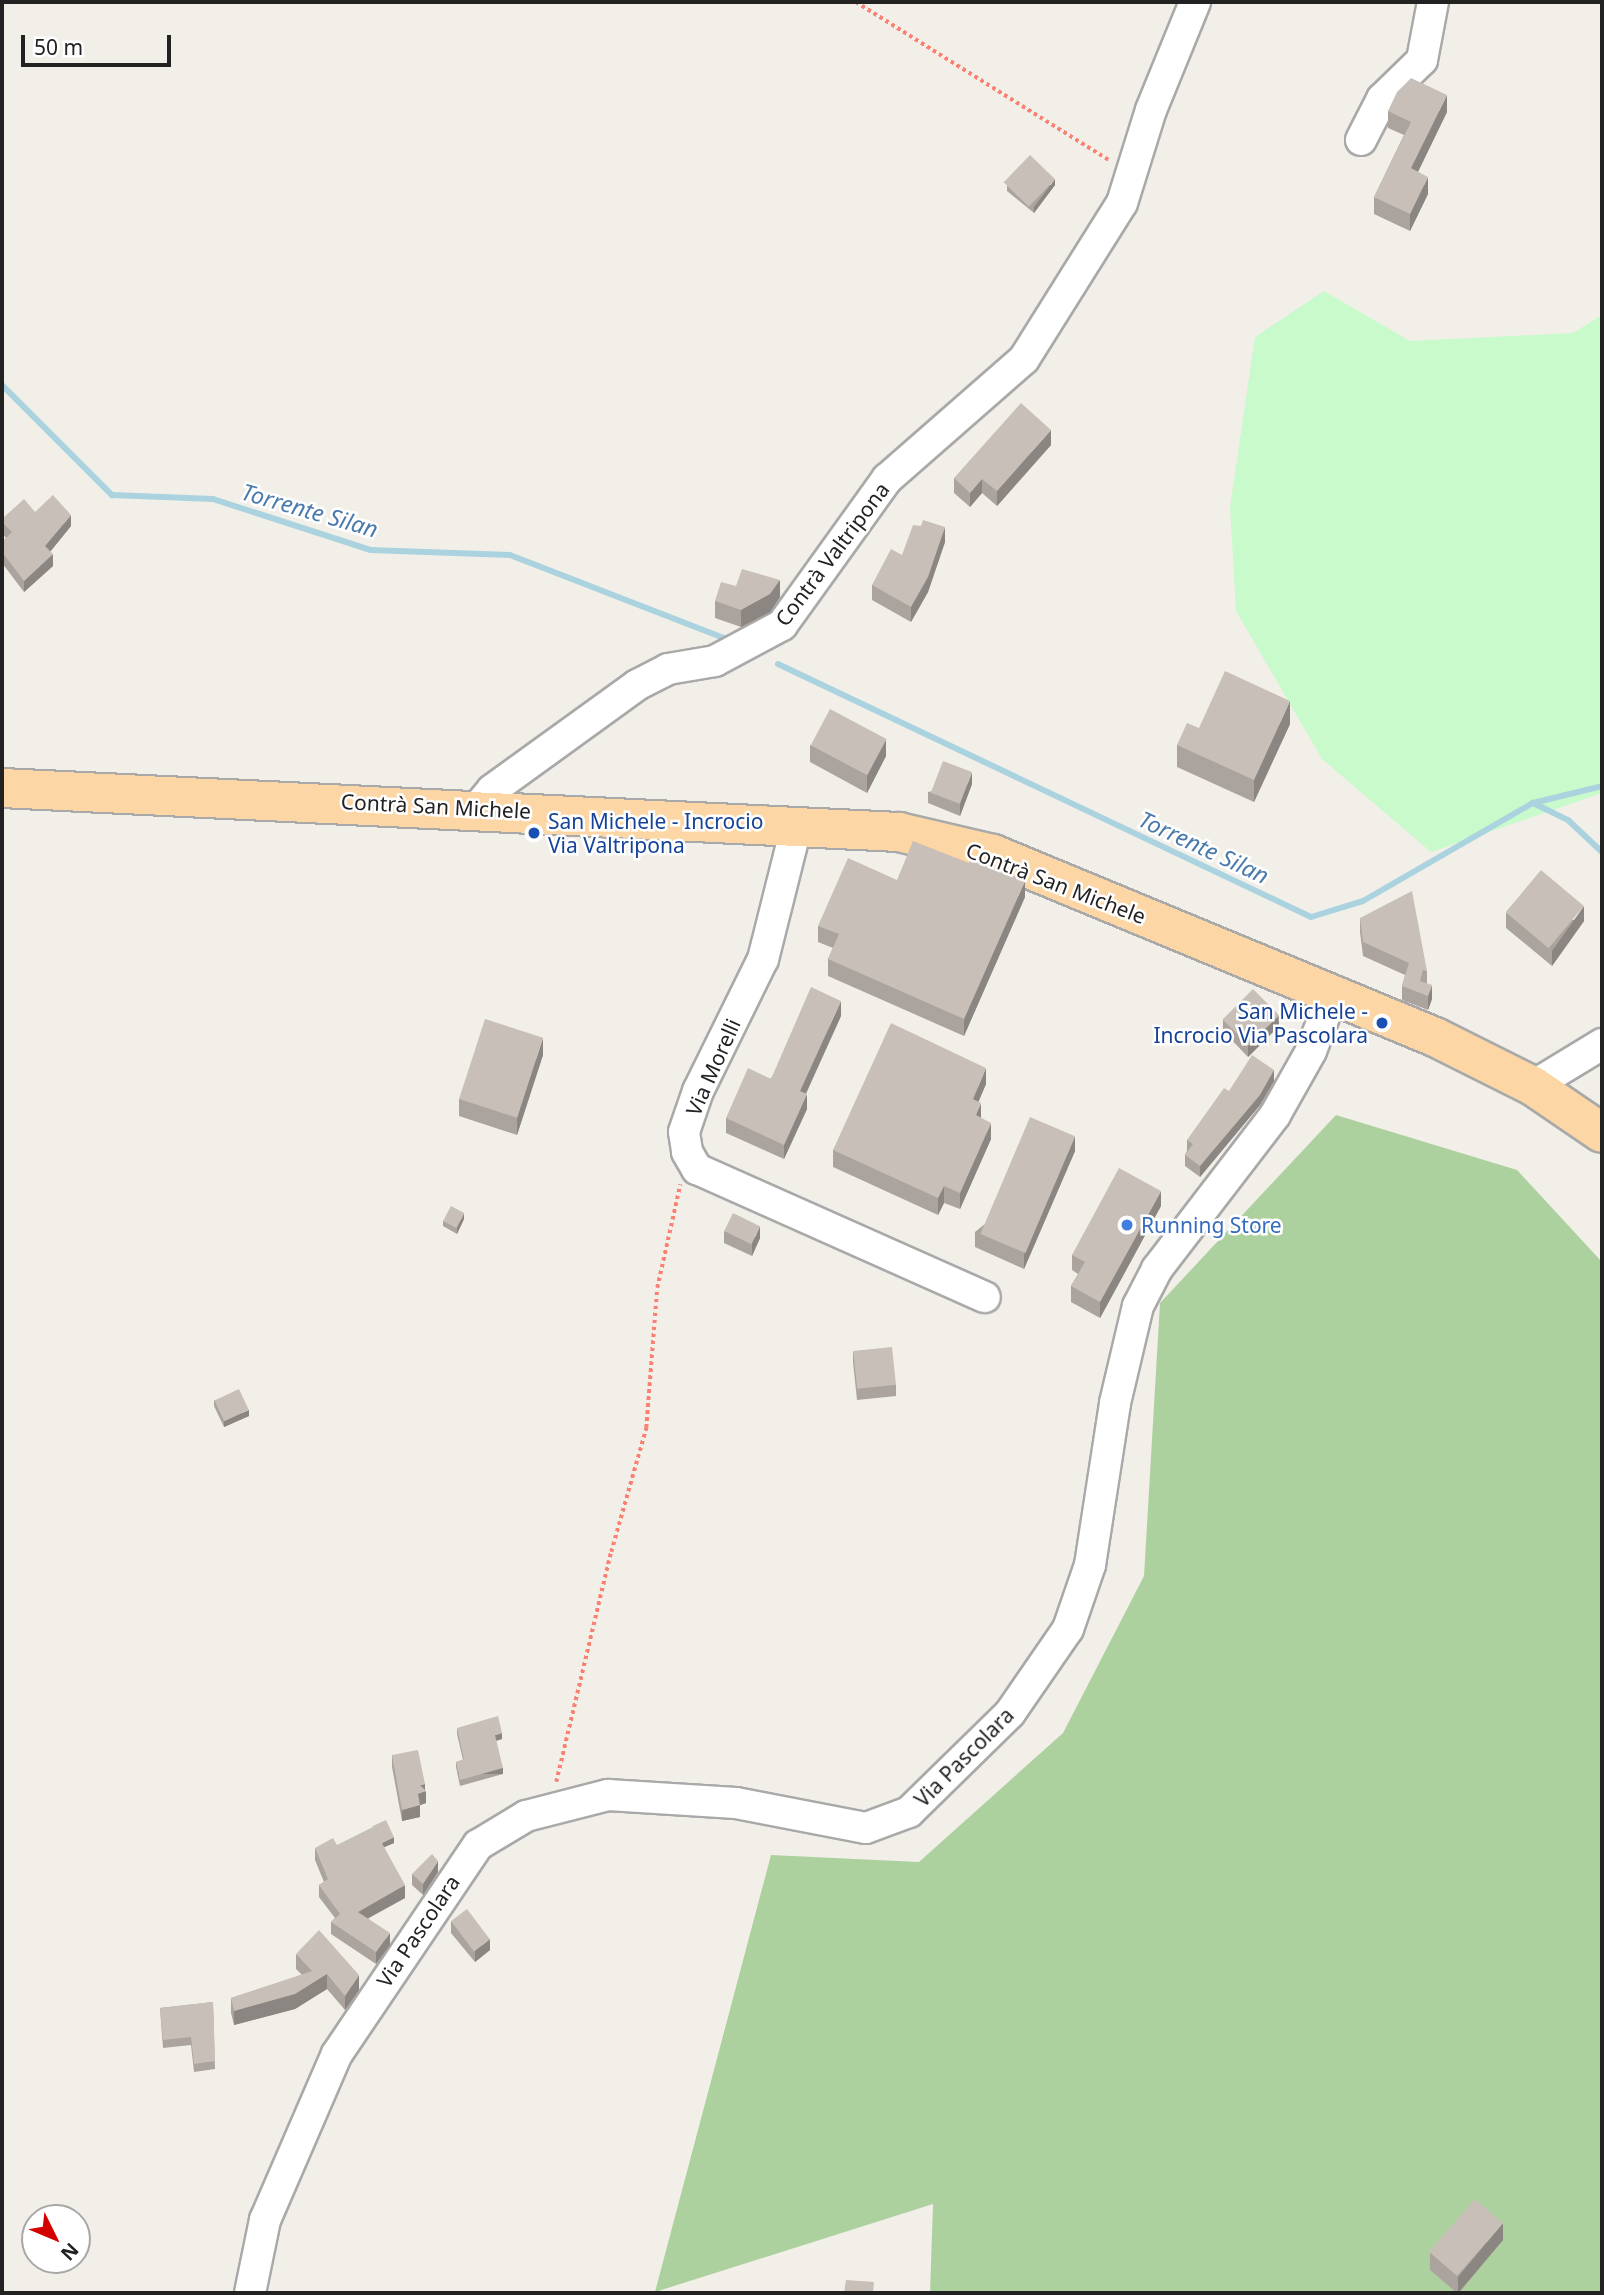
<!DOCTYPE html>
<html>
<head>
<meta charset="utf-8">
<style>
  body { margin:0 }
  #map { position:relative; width:1604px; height:2295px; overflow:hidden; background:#f2efe9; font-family:"Noto Sans",sans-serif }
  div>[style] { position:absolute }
  .forest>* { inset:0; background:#add19e }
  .park>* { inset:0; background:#c8facc }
  .stream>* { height:6px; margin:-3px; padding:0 3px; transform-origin:3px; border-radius:3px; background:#aad3df }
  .path>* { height:3.5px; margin-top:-1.75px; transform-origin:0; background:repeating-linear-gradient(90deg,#fa8072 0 3.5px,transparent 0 7px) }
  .roads { filter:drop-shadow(2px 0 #a9a9a9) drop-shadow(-2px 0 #a9a9a9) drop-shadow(0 2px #a9a9a9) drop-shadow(0 -2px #a9a9a9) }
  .minor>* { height:30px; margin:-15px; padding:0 15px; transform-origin:15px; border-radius:15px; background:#fff }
  .major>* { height:38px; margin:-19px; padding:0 19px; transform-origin:19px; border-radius:19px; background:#fcd6a4 }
  .wall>* { inset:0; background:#aba49e }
  .shaded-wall>* { inset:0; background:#8b8681; transform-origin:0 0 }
  .building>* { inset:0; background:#c7bfb8; transform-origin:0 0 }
  .dots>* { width:19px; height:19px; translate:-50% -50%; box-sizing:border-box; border:4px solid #fff; border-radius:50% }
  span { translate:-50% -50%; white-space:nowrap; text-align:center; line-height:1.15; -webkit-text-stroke:5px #fff; paint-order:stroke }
  .street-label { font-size:21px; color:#222 }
  .transit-label { font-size:21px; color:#164399 }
  .left { translate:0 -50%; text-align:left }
  .right { translate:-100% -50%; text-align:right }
  .shop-label { font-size:21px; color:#366cbe }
  .water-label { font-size:23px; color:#4a7aab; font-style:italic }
  .frame { position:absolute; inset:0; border:4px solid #222; pointer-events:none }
  .north { position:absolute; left:21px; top:2204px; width:70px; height:70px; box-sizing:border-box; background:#fff; border:2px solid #a7a7a7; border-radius:50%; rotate:133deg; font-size:19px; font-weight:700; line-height:28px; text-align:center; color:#222 }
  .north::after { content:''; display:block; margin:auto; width:24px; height:32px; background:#d40000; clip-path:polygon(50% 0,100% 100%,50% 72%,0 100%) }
  .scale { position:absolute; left:21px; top:35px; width:150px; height:32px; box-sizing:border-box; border:4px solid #222; border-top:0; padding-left:9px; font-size:21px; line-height:24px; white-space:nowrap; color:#222; -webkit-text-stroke:5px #fff; paint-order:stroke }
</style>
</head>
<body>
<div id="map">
  <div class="forest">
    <i style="clip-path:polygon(1336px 1115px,1517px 1170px,1602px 1262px,1602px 2288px,1598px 2293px,930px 2293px,933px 2204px,655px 2292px,771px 1855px,919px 1862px,1063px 1733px,1144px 1576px,1160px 1303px)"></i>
  </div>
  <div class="park">
    <i style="clip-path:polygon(1324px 291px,1410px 341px,1573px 333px,1602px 315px,1602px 793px,1431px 852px,1322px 759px,1236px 611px,1230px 507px,1255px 337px)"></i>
  </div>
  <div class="stream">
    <i style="left:2px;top:385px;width:156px;rotate:45deg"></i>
    <i style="left:112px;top:495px;width:101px;rotate:2.3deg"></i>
    <i style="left:213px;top:499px;width:166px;rotate:17.9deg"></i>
    <i style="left:371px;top:550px;width:139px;rotate:2.1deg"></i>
    <i style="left:510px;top:555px;width:230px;rotate:21.2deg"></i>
    <i style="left:778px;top:664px;width:590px;rotate:25.39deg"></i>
    <i style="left:1311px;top:917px;width:54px;rotate:-17.1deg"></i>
    <i style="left:1363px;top:901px;width:196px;rotate:-30deg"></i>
    <i style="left:1533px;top:803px;width:39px;rotate:26deg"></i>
    <i style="left:1568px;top:820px;width:47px;rotate:43.3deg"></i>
    <i style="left:1533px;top:803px;width:71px;rotate:-13.8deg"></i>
  </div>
  <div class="path">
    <i style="left:856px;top:2px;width:298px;rotate:32deg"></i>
    <i style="left:556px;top:1782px;width:236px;rotate:-76.6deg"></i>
    <i style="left:611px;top:1552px;width:129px;rotate:-74.2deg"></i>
    <i style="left:646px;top:1428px;width:140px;rotate:-85.5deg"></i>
    <i style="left:657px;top:1288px;width:106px;rotate:-77.4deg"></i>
  </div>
  <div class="roads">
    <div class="minor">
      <i style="left:1361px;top:140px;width:46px;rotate:-62.9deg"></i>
      <i style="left:1382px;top:99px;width:56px;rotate:-44.3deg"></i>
      <i style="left:1422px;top:60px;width:59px;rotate:-79.3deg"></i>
      <i style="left:477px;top:808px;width:23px;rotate:-50deg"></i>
      <i style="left:492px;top:790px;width:179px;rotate:-35.9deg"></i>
      <i style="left:637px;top:685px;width:35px;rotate:-27deg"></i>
      <i style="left:668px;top:669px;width:48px;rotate:-9.7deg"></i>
      <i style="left:715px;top:661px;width:76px;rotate:-28.2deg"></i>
      <i style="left:782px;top:625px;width:180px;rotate:-54.3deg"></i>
      <i style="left:887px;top:479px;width:182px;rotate:-41.2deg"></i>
      <i style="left:1024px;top:359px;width:184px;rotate:-57.9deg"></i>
      <i style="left:1122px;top:203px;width:97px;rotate:-72.7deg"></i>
      <i style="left:1151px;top:110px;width:117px;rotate:-67.8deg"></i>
      <i style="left:797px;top:824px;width:139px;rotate:104.1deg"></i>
      <i style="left:763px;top:959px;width:147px;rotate:116.2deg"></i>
      <i style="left:698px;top:1091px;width:43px;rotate:108.9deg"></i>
      <i style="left:684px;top:1132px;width:20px;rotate:81deg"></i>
      <i style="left:687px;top:1152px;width:20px;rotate:60deg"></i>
      <i style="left:697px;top:1169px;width:315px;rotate:24deg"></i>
      <i style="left:1533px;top:1086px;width:81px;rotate:-31.3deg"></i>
      <i style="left:250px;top:2293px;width:75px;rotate:-78.4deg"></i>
      <i style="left:265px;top:2220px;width:181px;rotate:-66.6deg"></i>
      <i style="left:337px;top:2054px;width:252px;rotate:-56deg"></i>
      <i style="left:478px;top:1845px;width:56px;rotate:-31.1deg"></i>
      <i style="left:526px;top:1816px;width:85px;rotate:-14.4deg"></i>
      <i style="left:608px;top:1795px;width:128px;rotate:3.6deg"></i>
      <i style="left:736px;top:1803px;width:132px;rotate:10.9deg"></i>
      <i style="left:866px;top:1828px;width:46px;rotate:-20.4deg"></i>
      <i style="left:909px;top:1812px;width:141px;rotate:-44.4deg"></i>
      <i style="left:1010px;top:1713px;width:102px;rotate:-55.4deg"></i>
      <i style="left:1068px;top:1629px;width:68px;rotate:-71deg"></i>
      <i style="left:1090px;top:1565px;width:164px;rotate:-81.2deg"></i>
      <i style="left:1115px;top:1403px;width:100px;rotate:-76.7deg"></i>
      <i style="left:1138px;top:1306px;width:42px;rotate:-62.8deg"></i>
      <i style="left:1157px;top:1269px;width:194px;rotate:-52.5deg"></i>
      <i style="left:1275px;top:1115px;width:73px;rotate:-60.6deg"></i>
      <i style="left:1311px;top:1051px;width:59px;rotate:-69.1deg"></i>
    </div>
    <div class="major">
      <i style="left:2px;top:788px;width:898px;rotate:2.81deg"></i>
      <i style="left:899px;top:832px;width:97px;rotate:13.2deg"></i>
      <i style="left:993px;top:854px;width:478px;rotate:22.5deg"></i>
      <i style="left:1435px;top:1037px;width:110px;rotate:26.6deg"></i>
      <i style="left:1533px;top:1086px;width:83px;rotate:34.3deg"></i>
    </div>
  </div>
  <div class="wall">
    <i style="clip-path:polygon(1388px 111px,1447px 112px,1418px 172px,1428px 194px,1410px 231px,1374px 214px,1374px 197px,1404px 135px,1388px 128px)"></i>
    <i style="clip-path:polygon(1007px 185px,1055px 185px,1034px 213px,1007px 191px)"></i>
    <i style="clip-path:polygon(1051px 445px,997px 506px,982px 493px,970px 507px,954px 493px,954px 478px)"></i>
    <i style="clip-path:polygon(35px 512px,71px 526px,50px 552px,53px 566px,24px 592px,2px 563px,2px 542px,6px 538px,2px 533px,2px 519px)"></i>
    <i style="clip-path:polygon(945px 542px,928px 592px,911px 622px,872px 600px,872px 585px,902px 555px)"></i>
    <i style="clip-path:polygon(780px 597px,770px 612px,741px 627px,715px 618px,715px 601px)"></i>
    <i style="clip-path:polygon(1290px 724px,1254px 802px,1177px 767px,1177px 745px,1199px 728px)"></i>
    <i style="clip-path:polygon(810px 745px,886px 756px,867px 793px,810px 762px)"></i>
    <i style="clip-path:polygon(972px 784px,960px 816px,928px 803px,928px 792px)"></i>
    <i style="clip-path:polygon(897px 880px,1025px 897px,964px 1036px,828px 976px,828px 959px,833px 948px,818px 942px,818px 926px)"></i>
    <i style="clip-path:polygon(1506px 913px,1584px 921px,1552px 966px,1506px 928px)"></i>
    <i style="clip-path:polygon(1360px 918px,1427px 971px,1427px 983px,1432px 999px,1428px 1010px,1402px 1000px,1402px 986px,1405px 975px,1363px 956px,1360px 932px)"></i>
    <i style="clip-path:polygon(841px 1016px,806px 1094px,807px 1109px,784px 1159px,726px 1133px,726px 1118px)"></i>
    <i style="clip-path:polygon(1223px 1020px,1279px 1026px,1248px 1057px,1223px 1031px)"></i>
    <i style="clip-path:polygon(543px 1055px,517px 1135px,459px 1116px,459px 1099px)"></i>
    <i style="clip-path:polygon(1274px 1081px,1260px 1105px,1200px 1177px,1185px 1166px,1185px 1155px,1187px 1151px,1187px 1140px,1229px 1091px)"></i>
    <i style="clip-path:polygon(986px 1084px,978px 1102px,981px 1118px,991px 1139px,960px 1209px,944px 1203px,938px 1215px,833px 1167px,833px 1150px)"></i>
    <i style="clip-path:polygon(1075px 1151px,1024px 1269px,975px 1247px,975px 1232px)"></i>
    <i style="clip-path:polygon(1161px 1206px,1100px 1318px,1071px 1302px,1071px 1286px,1078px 1274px,1072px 1270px,1072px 1255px)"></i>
    <i style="clip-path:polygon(464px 1219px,457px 1234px,443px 1226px,443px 1221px)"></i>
    <i style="clip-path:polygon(724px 1231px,760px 1238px,752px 1256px,724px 1243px)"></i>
    <i style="clip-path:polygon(853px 1351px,896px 1385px,896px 1396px,857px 1400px,853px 1362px)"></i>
    <i style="clip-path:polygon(214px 1400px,249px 1416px,224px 1427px,214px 1406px)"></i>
    <i style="clip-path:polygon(457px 1728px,502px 1739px,496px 1741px,503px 1774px,460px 1786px,456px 1767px,456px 1762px,463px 1760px,457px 1734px)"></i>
    <i style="clip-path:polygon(392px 1755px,425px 1790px,426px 1803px,420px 1805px,420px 1817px,402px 1821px,392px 1767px)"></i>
    <i style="clip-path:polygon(394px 1843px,384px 1847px,405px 1898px,368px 1918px,390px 1945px,376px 1964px,331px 1934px,331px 1922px,335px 1918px,319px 1897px,319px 1885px,324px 1882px,315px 1860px,315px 1848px)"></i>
    <i style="clip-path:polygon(438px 1872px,423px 1895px,412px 1885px,412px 1874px)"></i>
    <i style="clip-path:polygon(451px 1921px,490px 1950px,475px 1962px,451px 1933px)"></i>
    <i style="clip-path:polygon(296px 1954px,359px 1990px,345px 2010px,327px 1989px,295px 2009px,234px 2025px,231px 2013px,231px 1998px,302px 1975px,296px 1969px)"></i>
    <i style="clip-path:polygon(213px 2002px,215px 2069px,194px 2072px,191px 2045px,163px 2048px,160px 2008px)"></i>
    <i style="clip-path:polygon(1503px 2240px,1459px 2293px,1457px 2293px,1430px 2270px,1430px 2253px)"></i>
  </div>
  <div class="shaded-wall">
    <i style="clip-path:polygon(1447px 95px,1447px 112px,1411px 186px,1411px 168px)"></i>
    <i style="clip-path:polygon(1428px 177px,1428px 194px,1410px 231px,1410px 214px)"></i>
    <i style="clip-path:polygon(1055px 179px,1055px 185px,1034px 213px,1034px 207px)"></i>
    <i style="clip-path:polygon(1051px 430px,1051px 445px,997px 506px,997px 491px)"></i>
    <i style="clip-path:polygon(982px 479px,982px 493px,970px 507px,970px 493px)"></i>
    <i style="clip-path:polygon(71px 515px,71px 526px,45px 558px,45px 546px)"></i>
    <i style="clip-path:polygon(945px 527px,945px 542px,928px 592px,911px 622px,911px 607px)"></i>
    <i style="clip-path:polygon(53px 554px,53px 566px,24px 592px,24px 581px)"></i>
    <i style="clip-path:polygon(780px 580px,780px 597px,770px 612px,741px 627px,741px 610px)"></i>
    <i style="clip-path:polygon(1290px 701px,1290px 724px,1254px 802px,1254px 780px)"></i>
    <i style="clip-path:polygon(886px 739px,886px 756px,867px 793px,867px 775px)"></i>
    <i style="clip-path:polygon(972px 772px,972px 784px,960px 816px,960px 804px)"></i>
    <i style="clip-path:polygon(1025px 881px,1025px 897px,964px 1036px,964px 1019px)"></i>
    <i style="clip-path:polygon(1584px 906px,1584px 921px,1552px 966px,1552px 951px)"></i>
    <i style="clip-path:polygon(1432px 985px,1432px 999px,1428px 1010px,1428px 996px)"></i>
    <i style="clip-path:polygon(841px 1001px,841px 1016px,800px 1106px,800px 1091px)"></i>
    <i style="clip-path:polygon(1279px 1015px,1279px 1026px,1248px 1057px,1248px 1045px)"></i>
    <i style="clip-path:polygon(543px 1038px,543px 1055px,517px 1135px,517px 1118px)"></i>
    <i style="clip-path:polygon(986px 1068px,986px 1084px,973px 1115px,973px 1099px)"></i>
    <i style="clip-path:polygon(1274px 1070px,1274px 1081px,1260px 1105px,1200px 1177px,1200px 1166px)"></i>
    <i style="clip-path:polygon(807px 1094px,807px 1109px,784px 1159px,784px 1145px)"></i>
    <i style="clip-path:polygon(981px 1103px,981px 1120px,976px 1115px)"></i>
    <i style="clip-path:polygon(991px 1123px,991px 1139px,960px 1209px,960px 1193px)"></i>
    <i style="clip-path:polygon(1075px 1136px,1075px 1151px,1024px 1269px,1024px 1254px)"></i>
    <i style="clip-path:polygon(944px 1186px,944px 1203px,938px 1215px,938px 1198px)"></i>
    <i style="clip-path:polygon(1161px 1191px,1161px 1206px,1100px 1318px,1100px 1302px)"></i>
    <i style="clip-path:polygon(464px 1213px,464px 1219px,457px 1234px,457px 1228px)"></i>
    <i style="clip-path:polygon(760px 1226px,760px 1238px,752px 1256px,752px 1244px)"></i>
    <i style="clip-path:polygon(249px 1410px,249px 1416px,224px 1427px,224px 1421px)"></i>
    <i style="clip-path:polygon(502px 1733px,502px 1739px,495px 1741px,495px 1735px)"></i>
    <i style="left:503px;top:1768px;width:6px;height:45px;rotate:90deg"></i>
    <i style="clip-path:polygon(425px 1784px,425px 1792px,426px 1791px,426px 1803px,418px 1806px,418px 1794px,420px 1785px)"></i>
    <i style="clip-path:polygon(420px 1805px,420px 1817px,402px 1821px,402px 1810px)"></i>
    <i style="clip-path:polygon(394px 1837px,394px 1843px,380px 1849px,380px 1844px)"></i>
    <i style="clip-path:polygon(438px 1861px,438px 1872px,423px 1895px,423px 1884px)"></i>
    <i style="clip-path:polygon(405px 1885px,405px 1898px,358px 1924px,358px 1912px)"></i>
    <i style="clip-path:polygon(390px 1933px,390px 1945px,376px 1964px,376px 1952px)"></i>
    <i style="clip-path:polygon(490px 1939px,490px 1950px,475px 1962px,475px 1951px)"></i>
    <i style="clip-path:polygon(327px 1974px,327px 1989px,295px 2009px,234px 2025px,234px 2011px)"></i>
    <i style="clip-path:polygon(359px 1975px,359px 1990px,345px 2010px,345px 1996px)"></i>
    <i style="clip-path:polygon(1503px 2223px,1503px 2240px,1458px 2293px,1458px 2277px)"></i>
  </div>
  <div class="building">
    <i style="clip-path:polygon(1411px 78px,1447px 95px,1411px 168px,1428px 177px,1410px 214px,1374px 197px,1411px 122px,1388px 111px,1397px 92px)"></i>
    <i style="left:1030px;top:155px;width:35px;height:38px;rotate:44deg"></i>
    <i style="clip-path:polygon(1021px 403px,1051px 430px,997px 491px,982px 479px,970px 493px,954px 478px)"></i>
    <i style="clip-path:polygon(53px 495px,71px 515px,45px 546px,53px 554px,24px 581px,2px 552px,2px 542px,12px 532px,2px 522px,2px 519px,24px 499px,35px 512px)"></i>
    <i style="clip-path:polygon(923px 520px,945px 527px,928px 577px,911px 607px,872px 585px,891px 549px,902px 555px,913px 525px,921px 526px)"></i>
    <i style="clip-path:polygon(742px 569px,780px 580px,770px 594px,741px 610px,715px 601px,721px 582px,736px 586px)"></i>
    <i style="clip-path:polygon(1225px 671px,1290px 701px,1254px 780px,1177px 745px,1187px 723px,1199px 728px)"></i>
    <i style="left:830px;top:709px;width:64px;height:41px;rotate:28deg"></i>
    <i style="left:943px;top:761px;width:31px;height:34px;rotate:21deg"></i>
    <i style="clip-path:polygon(913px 841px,969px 863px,972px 857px,1025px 881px,964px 1019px,828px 959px,839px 934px,818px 926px,848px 858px,897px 880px)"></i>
    <i style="left:1541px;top:870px;width:56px;height:55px;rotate:40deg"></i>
    <i style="clip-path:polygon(1412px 891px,1427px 971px,1423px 970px,1420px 981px,1432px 985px,1428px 996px,1402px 986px,1409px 963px,1363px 942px,1360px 918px)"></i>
    <i style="clip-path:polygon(811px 987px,841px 1001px,800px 1091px,807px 1094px,784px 1145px,726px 1118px,748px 1068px,771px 1079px)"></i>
    <i style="left:1253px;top:989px;width:37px;height:43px;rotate:45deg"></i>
    <i style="left:485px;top:1019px;width:61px;height:84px;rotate:18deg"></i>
    <i style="clip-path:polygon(891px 1023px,986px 1068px,973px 1099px,981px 1103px,976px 1115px,991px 1123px,960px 1193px,944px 1186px,938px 1198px,833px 1150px)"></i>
    <i style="clip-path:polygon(1252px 1055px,1274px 1070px,1260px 1095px,1200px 1166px,1185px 1155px,1193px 1144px,1187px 1140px,1224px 1088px,1229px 1091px)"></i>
    <i style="left:1030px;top:1117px;width:49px;height:127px;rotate:23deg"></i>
    <i style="clip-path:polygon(1119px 1168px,1161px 1191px,1100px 1302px,1071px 1286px,1085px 1262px,1072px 1255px)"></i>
    <i style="left:451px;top:1206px;width:15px;height:17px;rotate:28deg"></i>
    <i style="left:733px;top:1213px;width:30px;height:20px;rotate:26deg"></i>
    <i style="left:892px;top:1347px;width:38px;height:39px;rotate:84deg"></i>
    <i style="left:239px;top:1389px;width:23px;height:27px;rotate:65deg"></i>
    <i style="clip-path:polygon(498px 1716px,502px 1733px,495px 1735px,503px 1768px,460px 1780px,456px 1762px,464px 1759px,457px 1728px)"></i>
    <i style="clip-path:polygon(418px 1750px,425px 1784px,420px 1785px,426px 1791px,418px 1794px,420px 1805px,402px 1810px,392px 1755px)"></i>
    <i style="left:386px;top:1820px;width:19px;height:15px;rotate:65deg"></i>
    <i style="clip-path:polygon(373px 1827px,405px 1885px,358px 1912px,390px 1933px,376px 1952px,331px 1922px,340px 1914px,319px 1885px,328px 1879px,315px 1848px,333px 1838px,337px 1845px)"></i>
    <i style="clip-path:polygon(432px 1854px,438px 1861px,423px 1884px,412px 1874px)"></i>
    <i style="left:467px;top:1909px;width:38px;height:20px;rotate:53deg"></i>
    <i style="clip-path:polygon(319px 1930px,359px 1975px,345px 1996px,327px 1974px,295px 1994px,234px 2011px,231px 1998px,312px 1971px,296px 1954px)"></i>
    <i style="clip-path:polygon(213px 2002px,215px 2061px,194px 2064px,191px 2037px,163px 2040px,160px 2008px)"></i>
    <i style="left:1475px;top:2199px;width:37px;height:70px;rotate:41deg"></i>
    <i style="clip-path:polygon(846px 2280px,874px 2282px,873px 2293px,844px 2293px)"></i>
  </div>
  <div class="dots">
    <i style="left:534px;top:833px;background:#1a4fb4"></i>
    <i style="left:1382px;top:1023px;background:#1a4fb4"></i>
    <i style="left:1127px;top:1225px;background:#3f7fe0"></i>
  </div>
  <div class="street-label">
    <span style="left:832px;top:554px;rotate:-53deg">Contrà Valtripona</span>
    <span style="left:436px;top:806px;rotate:3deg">Contrà San Michele</span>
    <span style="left:1056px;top:883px;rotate:21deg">Contrà San Michele</span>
    <span style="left:713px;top:1067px;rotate:-66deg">Via Morelli</span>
    <span style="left:964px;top:1757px;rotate:-45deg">Via Pascolara</span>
    <span style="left:418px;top:1931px;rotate:-56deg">Via Pascolara</span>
  </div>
  <div class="transit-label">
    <span class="left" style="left:548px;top:833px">San Michele - Incrocio<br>Via Valtripona</span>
    <span class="right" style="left:1368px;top:1023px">San Michele -<br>Incrocio Via Pascolara</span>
  </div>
  <div class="shop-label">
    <span class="left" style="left:1141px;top:1225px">Running Store</span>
  </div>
  <div class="water-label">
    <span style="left:310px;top:510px;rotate:16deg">Torrente Silan</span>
    <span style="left:1204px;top:847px;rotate:25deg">Torrente Silan</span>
  </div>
  <div class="frame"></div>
  <div class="north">N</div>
  <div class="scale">50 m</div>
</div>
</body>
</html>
